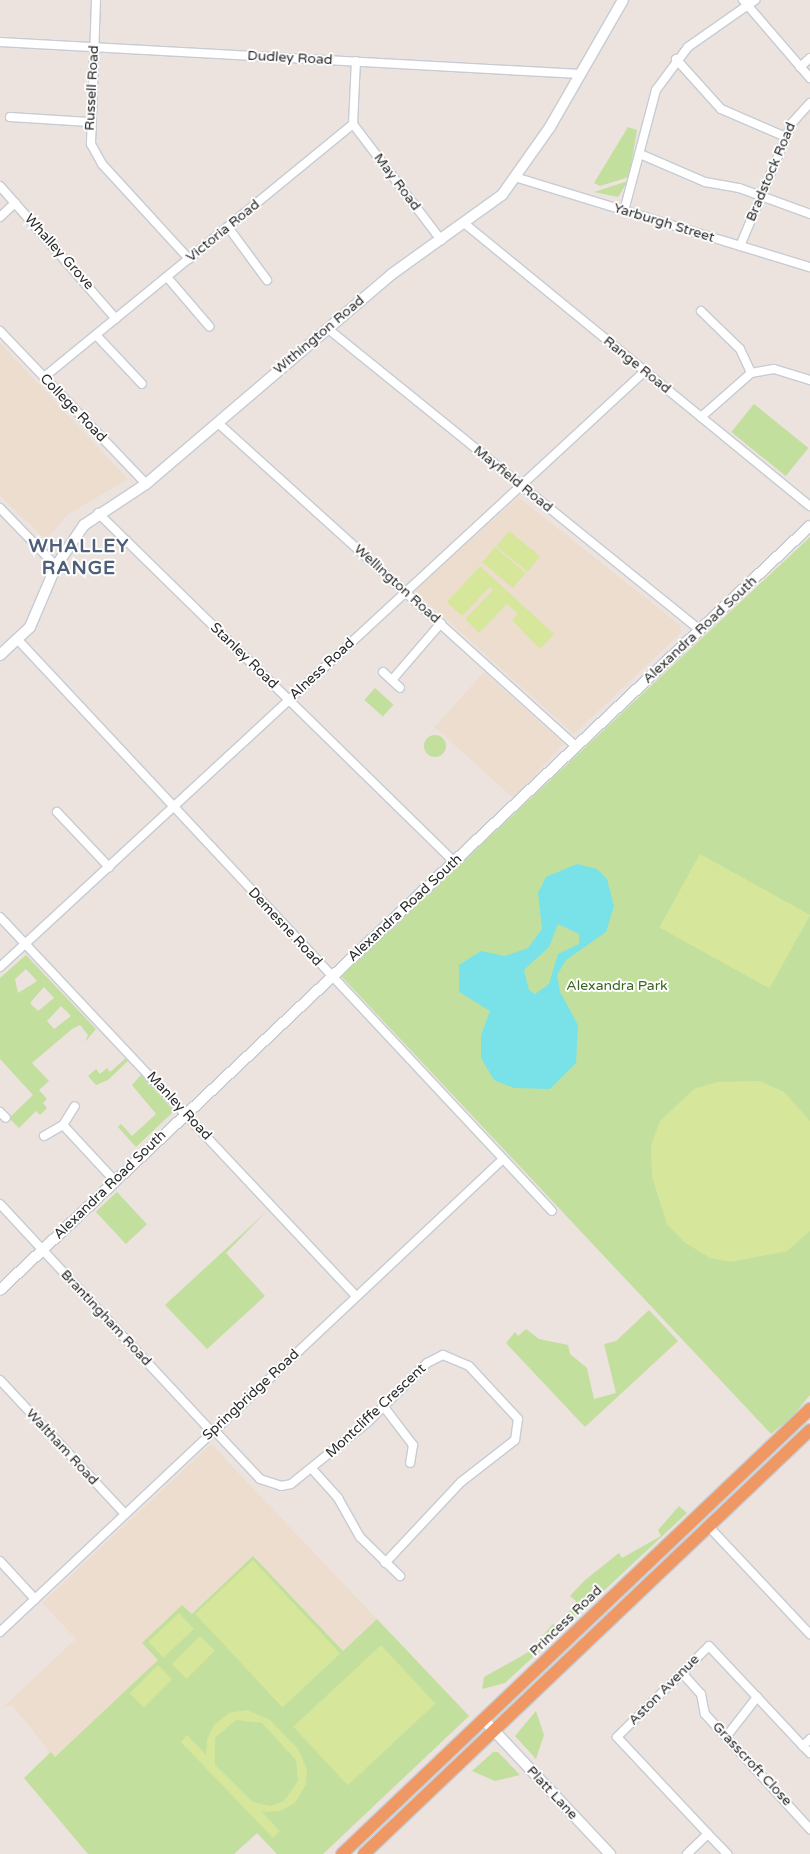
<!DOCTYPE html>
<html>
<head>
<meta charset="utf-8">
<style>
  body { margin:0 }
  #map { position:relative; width:810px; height:1854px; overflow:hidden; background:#ece3de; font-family:"Varela Round",sans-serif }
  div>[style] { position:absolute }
  .education>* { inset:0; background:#edddcf; transform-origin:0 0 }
  .green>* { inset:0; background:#c2df9e; transform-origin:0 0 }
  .round { border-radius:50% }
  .pitch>* { inset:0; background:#d6e69b; transform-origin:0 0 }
  .water>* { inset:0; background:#78e2e8 }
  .roads { filter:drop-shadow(1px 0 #c6ccd4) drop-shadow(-1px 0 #c6ccd4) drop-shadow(0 1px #c6ccd4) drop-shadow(0 -1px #c6ccd4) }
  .minor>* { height:8px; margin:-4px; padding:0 4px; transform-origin:4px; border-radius:4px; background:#fff }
  .tertiary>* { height:10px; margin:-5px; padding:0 5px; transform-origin:5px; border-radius:5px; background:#fff }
  .trunk>* { height:12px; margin:-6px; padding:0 6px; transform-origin:6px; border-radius:6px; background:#ef9864 }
  span { translate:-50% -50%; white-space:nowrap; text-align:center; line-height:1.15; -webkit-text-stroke:4px #fff; paint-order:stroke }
  .street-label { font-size:14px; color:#2b2b2b }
  .park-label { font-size:14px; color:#3c651f }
  .district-label { font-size:19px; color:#4e5f7a; font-weight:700; letter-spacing:1px }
</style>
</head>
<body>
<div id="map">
  <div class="education">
    <i style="clip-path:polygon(0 343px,128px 479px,67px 515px,46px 540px,0 496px)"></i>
    <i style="clip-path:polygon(518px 497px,680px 625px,681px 633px,574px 734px,415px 591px)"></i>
    <i style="left:484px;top:672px;width:107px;height:74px;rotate:42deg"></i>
    <i style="clip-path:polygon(211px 1444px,469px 1716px,323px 1854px,277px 1854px,257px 1833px,234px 1854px,88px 1854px,24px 1778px,50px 1752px,12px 1705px,3px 1707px,76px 1639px,42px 1603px)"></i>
  </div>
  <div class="green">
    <i style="clip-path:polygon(628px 127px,637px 130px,629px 177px,600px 186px,594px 183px)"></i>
    <i style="clip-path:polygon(628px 181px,618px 197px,594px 192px)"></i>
    <i style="left:754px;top:404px;width:70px;height:36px;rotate:39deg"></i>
    <i style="clip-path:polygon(810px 537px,810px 1395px,792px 1417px,771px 1434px,341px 976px)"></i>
    <i style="left:375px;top:688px;width:25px;height:16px;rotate:42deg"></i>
    <i class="round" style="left:424px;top:735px;width:22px;height:22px"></i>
    <i style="clip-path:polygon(evenodd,26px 955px,96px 1029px,85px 1042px,88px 1035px,80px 1025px,72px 1029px,32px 1063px,49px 1081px,39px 1090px,47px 1099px,43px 1103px,47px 1108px,40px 1115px,36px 1111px,19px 1128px,9px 1118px,33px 1095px,0 1059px,0 978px,26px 955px,26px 969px,37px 981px,18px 993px,15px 979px,26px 969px,26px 955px,44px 987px,54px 998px,38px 1011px,30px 1003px,44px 987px,26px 955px,61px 1006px,71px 1016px,54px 1029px,47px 1021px,61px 1006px)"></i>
    <i style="clip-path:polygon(126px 1058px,128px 1061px,108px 1080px,96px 1085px,88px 1076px,96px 1069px,100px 1074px,107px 1068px,110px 1072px)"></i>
    <i style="clip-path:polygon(141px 1075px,174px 1111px,136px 1147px,118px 1127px,121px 1124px,132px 1136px,156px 1114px,132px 1085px)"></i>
    <i style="left:117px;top:1192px;width:44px;height:29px;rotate:47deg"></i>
    <i style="clip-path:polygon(267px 1211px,226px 1253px,265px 1296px,207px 1349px,165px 1305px)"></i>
    <i style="clip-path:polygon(649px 1310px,678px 1341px,585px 1427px,506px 1343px,515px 1332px,518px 1336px,526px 1329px,539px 1339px,568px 1345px,570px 1354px,587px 1368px,594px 1399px,616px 1393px,604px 1344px,616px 1341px)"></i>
    <i style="clip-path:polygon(679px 1506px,687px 1513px,505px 1683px,482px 1689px,484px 1677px,527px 1653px,553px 1624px,559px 1627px,576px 1601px,570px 1596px,585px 1580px,619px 1553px,622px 1558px,661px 1536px,658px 1530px)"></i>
    <i style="clip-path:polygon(253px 1556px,343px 1651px,377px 1619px,469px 1716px,323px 1854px,277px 1854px,257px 1833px,234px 1854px,88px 1854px,24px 1778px,51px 1752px,55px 1757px,158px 1660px,142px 1643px,182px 1605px,192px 1614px)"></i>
    <i style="clip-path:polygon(536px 1711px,544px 1735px,536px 1759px,515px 1736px)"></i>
    <i style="clip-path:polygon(493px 1752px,498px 1752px,520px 1775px,495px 1781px,472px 1771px)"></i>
  </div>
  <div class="pitch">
    <i style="left:509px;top:531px;width:40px;height:20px;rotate:39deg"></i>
    <i style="left:495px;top:547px;width:40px;height:20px;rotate:40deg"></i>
    <i style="clip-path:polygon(480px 566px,554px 634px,540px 649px,512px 620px,518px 614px,499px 596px,507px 604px,479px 633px,465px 619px,493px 590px,490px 587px,462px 616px,447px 602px)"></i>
    <i style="left:700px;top:854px;width:126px;height:84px;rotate:29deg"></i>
    <i style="clip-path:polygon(760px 1081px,784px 1092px,810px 1121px,810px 1231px,787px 1251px,731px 1262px,710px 1258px,684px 1242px,667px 1224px,652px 1177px,651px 1145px,660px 1121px,694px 1089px,717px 1082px)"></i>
    <i style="left:253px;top:1560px;width:128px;height:79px;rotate:47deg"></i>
    <i style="left:179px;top:1613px;width:22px;height:42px;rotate:47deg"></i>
    <i style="left:200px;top:1636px;width:21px;height:40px;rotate:45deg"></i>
    <i style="left:381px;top:1645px;width:80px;height:120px;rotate:47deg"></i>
    <i style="left:158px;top:1665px;width:20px;height:40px;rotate:45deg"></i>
    <i style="clip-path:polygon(evenodd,247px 1710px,270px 1720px,298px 1749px,307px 1769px,306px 1784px,295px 1803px,280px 1811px,262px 1812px,280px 1831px,273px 1838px,181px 1742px,187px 1735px,206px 1755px,207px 1739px,214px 1725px,229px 1713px,247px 1710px,236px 1720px,262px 1723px,296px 1760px,298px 1781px,284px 1801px,270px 1806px,253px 1802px,215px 1765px,215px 1738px,236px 1720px)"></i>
  </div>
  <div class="water">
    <i style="clip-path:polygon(evenodd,577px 864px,597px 869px,607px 879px,614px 906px,606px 932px,566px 960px,557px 975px,560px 992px,578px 1025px,576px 1063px,550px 1089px,514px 1088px,494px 1080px,481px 1058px,481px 1035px,490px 1011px,459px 992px,459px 965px,481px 951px,505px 956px,528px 948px,542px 929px,538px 893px,546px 877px,577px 864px,558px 924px,579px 934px,579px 944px,558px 954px,549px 984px,535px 994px,529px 990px,524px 970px,549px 947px,558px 924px)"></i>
  </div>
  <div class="roads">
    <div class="minor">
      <i style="left:96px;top:0;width:144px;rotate:92deg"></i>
      <i style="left:91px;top:144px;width:23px;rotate:61deg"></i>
      <i style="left:102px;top:164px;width:129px;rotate:47.5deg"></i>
      <i style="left:743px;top:0;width:103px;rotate:49.3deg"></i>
      <i style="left:0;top:42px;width:581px;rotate:3.16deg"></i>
      <i style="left:676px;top:59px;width:67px;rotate:48deg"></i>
      <i style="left:721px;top:109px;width:71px;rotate:23.3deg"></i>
      <i style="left:800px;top:67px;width:13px;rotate:-42deg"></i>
      <i style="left:10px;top:117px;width:79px;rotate:3.6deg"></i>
      <i style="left:353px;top:124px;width:146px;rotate:52.8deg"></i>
      <i style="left:640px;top:154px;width:71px;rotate:23.3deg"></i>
      <i style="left:705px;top:182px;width:35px;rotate:10deg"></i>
      <i style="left:739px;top:188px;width:76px;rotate:20.1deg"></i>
      <i style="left:518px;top:178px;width:305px;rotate:17deg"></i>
      <i style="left:0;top:186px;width:176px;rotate:48.9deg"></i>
      <i style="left:624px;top:211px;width:125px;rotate:-75.2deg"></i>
      <i style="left:656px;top:90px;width:54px;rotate:-53.3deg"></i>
      <i style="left:688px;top:47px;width:82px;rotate:-35deg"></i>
      <i style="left:0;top:217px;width:21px;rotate:-43deg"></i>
      <i style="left:464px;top:223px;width:447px;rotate:39.3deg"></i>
      <i style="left:228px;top:227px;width:66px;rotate:53.7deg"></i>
      <i style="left:740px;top:246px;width:134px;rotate:-67.1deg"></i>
      <i style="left:792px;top:123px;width:27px;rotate:-48deg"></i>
      <i style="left:167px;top:277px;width:65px;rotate:49.4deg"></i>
      <i style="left:701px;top:311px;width:54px;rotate:44.3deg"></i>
      <i style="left:740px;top:349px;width:26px;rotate:65deg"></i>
      <i style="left:327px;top:328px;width:480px;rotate:39deg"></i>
      <i style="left:0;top:331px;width:211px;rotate:46.3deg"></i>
      <i style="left:96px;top:335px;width:67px;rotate:46.8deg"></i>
      <i style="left:44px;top:377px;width:399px;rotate:-39.3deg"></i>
      <i style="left:353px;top:124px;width:63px;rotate:-87.3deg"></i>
      <i style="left:701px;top:417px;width:67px;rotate:-41.3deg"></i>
      <i style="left:751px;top:373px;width:23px;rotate:-10deg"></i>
      <i style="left:774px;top:369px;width:38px;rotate:17deg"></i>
      <i style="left:218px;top:423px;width:483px;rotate:42.1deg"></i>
      <i style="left:0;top:508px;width:81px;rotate:46deg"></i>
      <i style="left:98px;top:513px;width:499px;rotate:44.4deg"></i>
      <i style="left:19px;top:641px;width:780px;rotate:46.92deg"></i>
      <i style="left:383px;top:672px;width:23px;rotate:43deg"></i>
      <i style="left:392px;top:680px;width:75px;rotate:-49.3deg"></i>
      <i style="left:57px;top:812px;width:76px;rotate:46.6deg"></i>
      <i style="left:0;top:917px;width:520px;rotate:46.79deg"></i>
      <i style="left:0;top:967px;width:878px;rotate:-42.74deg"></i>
      <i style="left:0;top:1112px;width:8px;rotate:45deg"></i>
      <i style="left:63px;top:1125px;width:76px;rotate:47.1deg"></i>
      <i style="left:44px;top:1136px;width:22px;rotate:-30deg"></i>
      <i style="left:63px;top:1125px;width:22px;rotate:-58deg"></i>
      <i style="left:0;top:1204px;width:311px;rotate:47.1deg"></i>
      <i style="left:0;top:1380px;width:183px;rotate:47deg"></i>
      <i style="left:384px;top:1407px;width:48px;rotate:52.7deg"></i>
      <i style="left:413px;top:1445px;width:18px;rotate:99deg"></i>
      <i style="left:214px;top:1430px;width:67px;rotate:46.8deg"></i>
      <i style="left:260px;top:1479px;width:22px;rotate:18deg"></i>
      <i style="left:281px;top:1486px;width:10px;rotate:-11deg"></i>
      <i style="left:291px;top:1484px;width:97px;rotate:-38.8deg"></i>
      <i style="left:367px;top:1423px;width:85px;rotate:-45deg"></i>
      <i style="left:427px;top:1363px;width:18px;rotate:-27deg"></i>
      <i style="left:443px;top:1355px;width:28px;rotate:23deg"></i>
      <i style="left:469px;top:1366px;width:72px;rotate:47.2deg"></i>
      <i style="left:518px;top:1419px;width:21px;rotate:98deg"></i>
      <i style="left:515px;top:1440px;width:68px;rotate:142.1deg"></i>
      <i style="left:461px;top:1482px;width:111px;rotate:133.2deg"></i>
      <i style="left:313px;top:1470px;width:38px;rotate:48deg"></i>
      <i style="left:338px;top:1498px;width:45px;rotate:60.6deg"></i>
      <i style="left:360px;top:1537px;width:56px;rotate:44.3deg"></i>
      <i style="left:710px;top:1528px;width:146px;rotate:46.7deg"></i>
      <i style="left:0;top:1561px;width:52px;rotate:47.4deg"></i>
      <i style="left:0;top:1632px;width:690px;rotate:-43.24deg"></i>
      <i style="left:682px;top:1673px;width:28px;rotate:48deg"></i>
      <i style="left:701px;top:1694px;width:20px;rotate:79deg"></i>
      <i style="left:705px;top:1714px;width:156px;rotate:47.6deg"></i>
      <i style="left:726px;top:1737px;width:51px;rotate:-52.2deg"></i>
      <i style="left:810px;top:1739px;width:10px;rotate:135deg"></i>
      <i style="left:803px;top:1746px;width:10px;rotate:45deg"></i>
      <i style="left:708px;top:1834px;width:133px;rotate:-133.2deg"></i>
      <i style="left:617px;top:1737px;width:129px;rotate:-44.7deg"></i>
      <i style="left:709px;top:1646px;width:137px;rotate:46.8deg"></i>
      <i style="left:687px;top:1854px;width:29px;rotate:-44deg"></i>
      <i style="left:708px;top:1834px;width:28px;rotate:46deg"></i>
    </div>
    <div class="tertiary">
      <i style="left:0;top:655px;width:41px;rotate:-43deg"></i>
      <i style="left:30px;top:627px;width:66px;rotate:-66.9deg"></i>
      <i style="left:56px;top:566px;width:50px;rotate:-55.7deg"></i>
      <i style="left:84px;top:525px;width:74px;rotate:-33.5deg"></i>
      <i style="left:146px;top:484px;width:323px;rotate:-40.5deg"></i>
      <i style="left:392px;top:274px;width:135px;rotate:-35.7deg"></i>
      <i style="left:502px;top:195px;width:83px;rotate:-54.8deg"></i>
      <i style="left:550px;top:127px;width:146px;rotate:-60.1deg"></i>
      <i style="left:0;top:1290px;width:1113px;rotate:-43.33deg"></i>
      <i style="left:485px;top:1721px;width:183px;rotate:46.8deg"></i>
    </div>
    <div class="trunk">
      <i style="left:342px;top:1854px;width:646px;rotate:-43.56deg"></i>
      <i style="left:364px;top:1854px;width:615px;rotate:-43.55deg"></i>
    </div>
  </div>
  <div class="street-label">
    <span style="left:290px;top:58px;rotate:3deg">Dudley Road</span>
    <span style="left:92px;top:88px;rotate:-87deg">Russell Road</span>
    <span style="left:771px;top:172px;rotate:-67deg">Bradstock Road</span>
    <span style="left:397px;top:182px;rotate:53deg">May Road</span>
    <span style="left:664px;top:223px;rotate:17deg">Yarburgh Street</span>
    <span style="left:223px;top:231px;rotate:-39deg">Victoria Road</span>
    <span style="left:59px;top:252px;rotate:48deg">Whalley Grove</span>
    <span style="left:319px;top:335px;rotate:-40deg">Withington Road</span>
    <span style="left:637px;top:365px;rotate:39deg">Range Road</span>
    <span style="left:73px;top:408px;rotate:46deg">College Road</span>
    <span style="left:513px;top:479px;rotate:39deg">Mayfield Road</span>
    <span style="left:397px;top:584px;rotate:42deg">Wellington Road</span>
    <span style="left:700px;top:630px;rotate:-43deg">Alexandra Road South</span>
    <span style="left:244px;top:656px;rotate:44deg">Stanley Road</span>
    <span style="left:322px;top:669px;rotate:-43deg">Alness Road</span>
    <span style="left:405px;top:908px;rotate:-43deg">Alexandra Road South</span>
    <span style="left:285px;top:927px;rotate:47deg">Demesne Road</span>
    <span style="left:179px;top:1106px;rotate:47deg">Manley Road</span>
    <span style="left:110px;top:1185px;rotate:-44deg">Alexandra Road South</span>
    <span style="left:106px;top:1318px;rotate:47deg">Brantingham Road</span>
    <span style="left:251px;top:1395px;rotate:-43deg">Springbridge Road</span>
    <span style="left:376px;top:1411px;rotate:-43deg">Montcliffe Crescent</span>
    <span style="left:62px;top:1447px;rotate:47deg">Waltham Road</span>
    <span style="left:566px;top:1621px;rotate:-44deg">Princess Road</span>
    <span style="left:664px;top:1690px;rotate:-45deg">Aston Avenue</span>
    <span style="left:752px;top:1764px;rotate:47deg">Grasscroft Close</span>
    <span style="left:552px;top:1793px;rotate:47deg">Platt Lane</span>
  </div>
  <div class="park-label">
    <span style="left:617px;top:986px">Alexandra Park</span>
  </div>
  <div class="district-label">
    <span style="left:79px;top:558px">WHALLEY<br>RANGE</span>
  </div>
</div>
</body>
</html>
